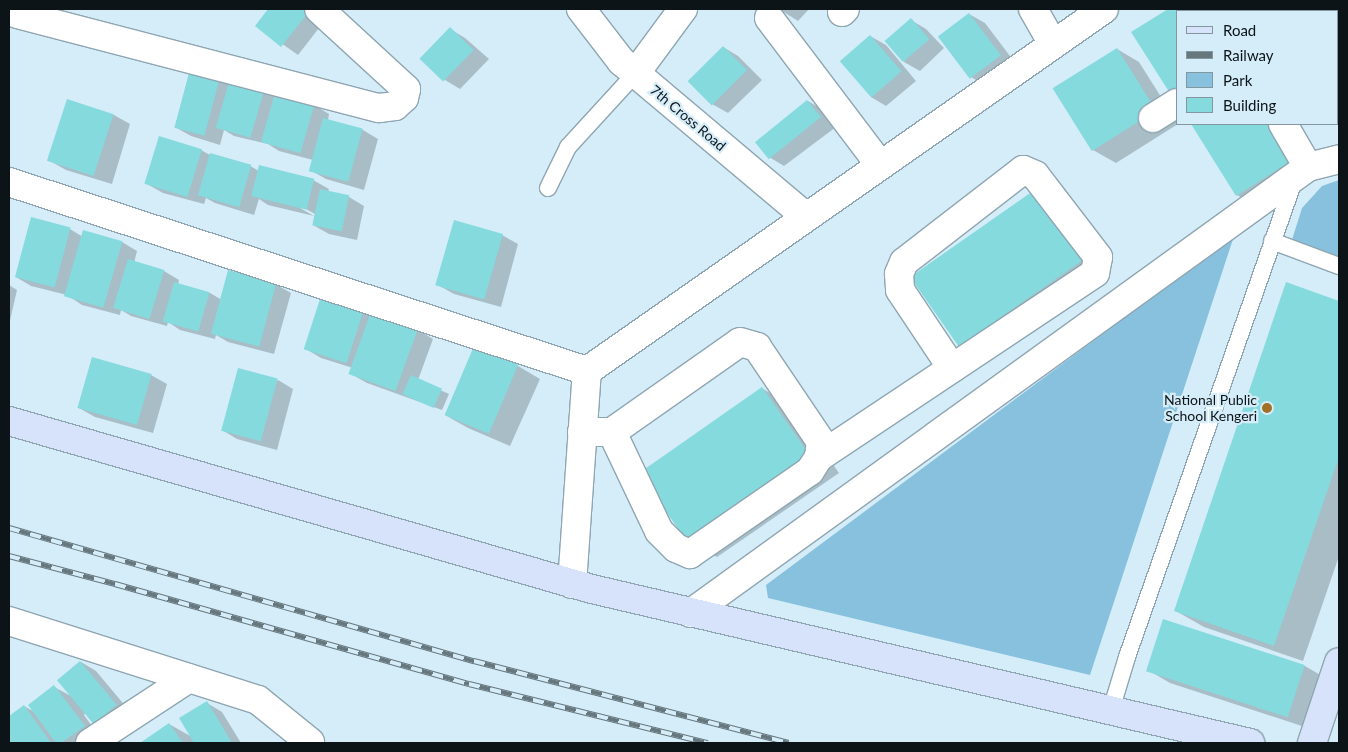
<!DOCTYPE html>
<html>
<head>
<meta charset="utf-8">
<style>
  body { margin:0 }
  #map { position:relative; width:1348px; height:752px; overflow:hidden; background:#d4edf9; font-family:Lato,sans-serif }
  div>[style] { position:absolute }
  .green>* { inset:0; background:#87c1de }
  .shadow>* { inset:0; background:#0003; transform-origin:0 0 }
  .building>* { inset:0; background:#85dadd; transform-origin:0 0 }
  .roads { filter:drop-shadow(1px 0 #8fa6b2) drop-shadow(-1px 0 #8fa6b2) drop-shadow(0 1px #8fa6b2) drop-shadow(0 -1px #8fa6b2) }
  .lane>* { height:16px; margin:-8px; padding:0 8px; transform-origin:8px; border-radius:8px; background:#fff }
  .street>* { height:28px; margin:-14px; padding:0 14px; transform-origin:14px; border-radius:14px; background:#fff }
  .secondary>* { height:28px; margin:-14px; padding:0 14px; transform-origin:14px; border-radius:14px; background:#d6e3fa }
  .rail>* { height:5.5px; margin-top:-2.75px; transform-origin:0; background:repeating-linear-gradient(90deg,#d4edf9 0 11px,#67777e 0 22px); box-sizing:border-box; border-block:1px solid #67777e }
  .dots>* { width:14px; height:14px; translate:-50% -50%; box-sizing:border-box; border:2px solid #d4edf9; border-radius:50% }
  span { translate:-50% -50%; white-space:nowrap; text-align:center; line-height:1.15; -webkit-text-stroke:4.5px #d4edf9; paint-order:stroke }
  .street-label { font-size:14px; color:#0c1418 }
  .poi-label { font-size:14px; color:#0c1418 }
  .right { translate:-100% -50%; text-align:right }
  .frame { position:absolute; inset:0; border:10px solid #0c1418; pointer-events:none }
  .legend { position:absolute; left:1176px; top:10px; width:162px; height:115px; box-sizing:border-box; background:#d4edf9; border:1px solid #84969f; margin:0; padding:6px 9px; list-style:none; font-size:15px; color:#0c1418 }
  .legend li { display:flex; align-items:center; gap:10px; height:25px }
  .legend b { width:25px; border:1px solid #84969f }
</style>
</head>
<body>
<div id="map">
  <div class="green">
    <i style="clip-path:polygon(1339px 180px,1339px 258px,1291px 243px,1302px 208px,1322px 186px)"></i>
    <i style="clip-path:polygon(1234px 236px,1090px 675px,768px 598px,766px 585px)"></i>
  </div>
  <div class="shadow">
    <i style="clip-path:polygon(270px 9px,313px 9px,326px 19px,298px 55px,257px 26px)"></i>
    <i style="clip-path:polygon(779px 9px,809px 9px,798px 21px)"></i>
    <i style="clip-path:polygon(1170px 9px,1214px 9px,1215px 11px,1177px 11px,1133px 32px)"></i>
    <i style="clip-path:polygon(1266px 9px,1339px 9px,1339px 15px,1337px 17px,1337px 11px,1268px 11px)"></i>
    <i style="clip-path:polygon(969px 14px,985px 23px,1016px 64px,986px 86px,971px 77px)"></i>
    <i style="clip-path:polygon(911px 20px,926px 29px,944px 48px,920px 71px,904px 62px)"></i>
    <i style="left:1339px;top:22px;width:98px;height:3px;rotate:90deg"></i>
    <i style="clip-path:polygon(450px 29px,465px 38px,489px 59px,460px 89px,445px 80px)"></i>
    <i style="clip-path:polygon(870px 36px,886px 45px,916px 81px,886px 106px,871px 97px)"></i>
    <i style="clip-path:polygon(723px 47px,738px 56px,762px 80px,728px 113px,712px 104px,689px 81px)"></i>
    <i style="clip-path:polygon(1117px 49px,1139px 62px,1178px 124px,1116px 163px,1093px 150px)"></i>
    <i style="clip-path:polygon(192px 63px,314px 105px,329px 114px,328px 120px,363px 130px,378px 139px,364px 190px,326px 179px,310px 170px,313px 160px,279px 151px,268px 144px,234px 136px,224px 130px,220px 145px,191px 136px,175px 127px)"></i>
    <i style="clip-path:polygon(68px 101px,114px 115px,130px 124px,112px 184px,66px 170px,50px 161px)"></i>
    <i style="clip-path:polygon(808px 101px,823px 110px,836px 127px,784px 166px,769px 157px)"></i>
    <i style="clip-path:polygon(1192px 124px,1280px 124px,1312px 175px,1260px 208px,1237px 195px)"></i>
    <i style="clip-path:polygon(201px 150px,210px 155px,250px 166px,259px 171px,313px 180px,329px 189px,328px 192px,349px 197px,364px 206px,357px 240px,329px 234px,313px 225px,315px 214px,301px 206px,300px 208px,314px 216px,268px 205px,259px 199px,254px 215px,215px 203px,206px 198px,204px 204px,163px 193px,147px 184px)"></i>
    <i style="clip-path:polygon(1062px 209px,1109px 277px,987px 361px,959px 344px)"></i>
    <i style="clip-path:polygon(70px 229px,83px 237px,122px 242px,137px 251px,134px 263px,164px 271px,179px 280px,178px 285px,210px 293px,222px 300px,275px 284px,291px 293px,274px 354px,228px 342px,216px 335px,215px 339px,180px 330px,168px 322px,167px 326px,131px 316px,121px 310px,120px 315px,82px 305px,67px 295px,31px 286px,16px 277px)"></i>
    <i style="clip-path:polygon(502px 235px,518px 244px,501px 307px,454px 294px,438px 285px)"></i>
    <i style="clip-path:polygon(1287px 284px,1339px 302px,1339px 556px,1303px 661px,1204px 627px,1176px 611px)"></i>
    <i style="clip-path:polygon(9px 285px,17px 290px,9px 325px)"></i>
    <i style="clip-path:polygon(364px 311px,418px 330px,433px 339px,418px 380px,449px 394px,442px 410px,367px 383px,351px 374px,353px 368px,321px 358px,306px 349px)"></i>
    <i style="clip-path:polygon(475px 347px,518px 366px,540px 379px,510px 446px,468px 428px,445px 415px)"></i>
    <i style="clip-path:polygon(151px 375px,167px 384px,153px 433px,95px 417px,79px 408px)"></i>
    <i style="clip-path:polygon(278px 380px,293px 389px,277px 450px,237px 439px,222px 430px)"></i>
    <i style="clip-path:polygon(763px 389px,791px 405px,839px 473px,717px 557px,688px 541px)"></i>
    <i style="clip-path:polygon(1163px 620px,1305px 666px,1327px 679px,1311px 729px,1170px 683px,1148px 670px)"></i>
    <i style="clip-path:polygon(81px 662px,96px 671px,132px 714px,94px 724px,85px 713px,84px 715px,99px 736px,89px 743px,9px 743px,9px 717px,24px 706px,36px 713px,54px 687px,71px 696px)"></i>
    <i style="clip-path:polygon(207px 703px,222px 712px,241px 743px,142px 743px,169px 724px,192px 737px)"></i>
  </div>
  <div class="building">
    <i style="clip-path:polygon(268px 9px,311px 9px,281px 47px,255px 26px)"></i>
    <i style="clip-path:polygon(1168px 9px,1200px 9px,1202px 11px,1177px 11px,1177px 96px,1173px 98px,1131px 32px)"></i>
    <i style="left:1265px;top:9px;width:41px;height:2px"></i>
    <i style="left:969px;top:13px;width:53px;height:39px;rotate:53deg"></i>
    <i style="left:911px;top:18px;width:28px;height:35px;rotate:49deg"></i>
    <i style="left:1339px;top:21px;width:94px;height:3px;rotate:90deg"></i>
    <i style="left:450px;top:27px;width:33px;height:44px;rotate:44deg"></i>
    <i style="left:870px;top:35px;width:48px;height:40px;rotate:49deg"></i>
    <i style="left:723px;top:46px;width:34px;height:50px;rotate:45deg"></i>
    <i style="left:1117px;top:48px;width:74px;height:76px;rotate:58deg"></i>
    <i style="left:192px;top:62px;width:31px;height:68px;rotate:15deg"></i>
    <i style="left:231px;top:75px;width:36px;height:55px;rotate:16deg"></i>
    <i style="left:275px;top:93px;width:41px;height:51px;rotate:16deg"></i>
    <i style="left:67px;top:99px;width:49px;height:65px;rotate:18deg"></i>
    <i style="left:807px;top:100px;width:22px;height:67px;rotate:51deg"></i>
    <i style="left:323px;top:118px;width:41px;height:55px;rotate:15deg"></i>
    <i style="clip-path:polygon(1191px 124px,1266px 124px,1290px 162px,1236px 196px)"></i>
    <i style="left:159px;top:136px;width:45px;height:50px;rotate:17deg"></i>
    <i style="left:210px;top:153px;width:43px;height:44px;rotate:16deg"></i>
    <i style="left:259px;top:165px;width:57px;height:32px;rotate:14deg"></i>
    <i style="left:320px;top:189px;width:30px;height:37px;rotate:12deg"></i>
    <i style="left:1033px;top:191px;width:85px;height:150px;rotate:55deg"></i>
    <i style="left:31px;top:217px;width:41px;height:62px;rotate:15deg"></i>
    <i style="left:454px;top:220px;width:51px;height:68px;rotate:16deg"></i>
    <i style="left:83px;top:230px;width:41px;height:69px;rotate:16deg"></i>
    <i style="left:128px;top:259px;width:38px;height:51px;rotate:17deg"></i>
    <i style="left:228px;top:270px;width:50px;height:66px;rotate:15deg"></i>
    <i style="left:174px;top:282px;width:37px;height:41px;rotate:16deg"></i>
    <i style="clip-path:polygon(1286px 282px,1339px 301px,1339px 457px,1274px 646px,1174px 611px)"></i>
    <i style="left:321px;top:296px;width:45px;height:56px;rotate:18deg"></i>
    <i style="left:371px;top:312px;width:50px;height:66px;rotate:20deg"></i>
    <i style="left:474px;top:346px;width:48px;height:75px;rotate:23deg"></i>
    <i style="left:92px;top:357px;width:62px;height:53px;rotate:16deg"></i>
    <i style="left:238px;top:368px;width:41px;height:65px;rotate:15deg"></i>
    <i style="left:411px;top:375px;width:34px;height:21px;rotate:24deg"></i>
    <i style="left:762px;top:387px;width:85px;height:150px;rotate:55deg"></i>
    <i style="left:1163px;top:619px;width:149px;height:55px;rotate:18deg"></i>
    <i style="left:80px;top:661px;width:57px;height:30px;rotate:50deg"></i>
    <i style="clip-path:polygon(54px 685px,85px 726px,61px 743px,56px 743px,28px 705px)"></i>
    <i style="clip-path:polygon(207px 701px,232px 743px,194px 743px,179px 718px)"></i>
    <i style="clip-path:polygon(24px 705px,51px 743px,9px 743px,9px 716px)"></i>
    <i style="clip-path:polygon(169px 723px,183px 743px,140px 743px)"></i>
  </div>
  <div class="roads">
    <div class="lane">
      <i style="left:548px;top:188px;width:46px;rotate:-64deg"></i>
      <i style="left:568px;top:147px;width:99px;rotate:-47.5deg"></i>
      <i style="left:1272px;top:241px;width:72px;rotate:20.5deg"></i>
      <i style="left:1111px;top:710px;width:55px;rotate:-73.2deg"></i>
      <i style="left:1127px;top:657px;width:508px;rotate:-70.67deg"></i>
    </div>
    <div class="street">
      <i style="left:581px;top:9px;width:66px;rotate:52.4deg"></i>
      <i style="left:621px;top:61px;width:242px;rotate:40.1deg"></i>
      <i style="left:1033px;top:9px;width:40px;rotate:60.3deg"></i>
      <i style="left:1215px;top:9px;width:3px;rotate:45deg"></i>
      <i style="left:1316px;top:11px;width:4px;rotate:-34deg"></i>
      <i style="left:842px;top:12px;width:4px;rotate:-45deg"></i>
      <i style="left:17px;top:14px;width:374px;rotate:14.6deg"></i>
      <i style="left:379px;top:108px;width:16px;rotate:-7deg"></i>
      <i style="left:395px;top:106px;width:12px;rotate:-42deg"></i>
      <i style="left:404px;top:98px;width:9px;rotate:-77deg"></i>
      <i style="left:406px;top:89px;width:118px;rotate:-137.4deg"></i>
      <i style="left:769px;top:18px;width:184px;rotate:52.9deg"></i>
      <i style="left:635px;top:74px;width:81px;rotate:-53.6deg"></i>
      <i style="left:1153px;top:118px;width:28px;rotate:-32deg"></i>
      <i style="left:1283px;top:124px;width:50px;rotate:59.8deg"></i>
      <i style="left:1308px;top:167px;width:32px;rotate:-14deg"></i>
      <i style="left:9px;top:182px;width:608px;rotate:18.11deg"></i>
      <i style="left:587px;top:371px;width:631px;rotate:-35deg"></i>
      <i style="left:582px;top:432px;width:30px"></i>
      <i style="left:612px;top:432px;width:156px;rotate:-35.1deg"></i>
      <i style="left:740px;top:342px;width:18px;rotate:16deg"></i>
      <i style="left:757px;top:347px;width:115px;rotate:56deg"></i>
      <i style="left:821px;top:442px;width:15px;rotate:98deg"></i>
      <i style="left:819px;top:457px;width:17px;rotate:123deg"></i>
      <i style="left:810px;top:471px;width:146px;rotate:145.3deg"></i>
      <i style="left:690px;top:554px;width:15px;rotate:-157deg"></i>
      <i style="left:676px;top:548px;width:24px;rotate:-135deg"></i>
      <i style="left:659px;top:531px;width:110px;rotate:-115.4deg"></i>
      <i style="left:819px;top:457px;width:332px;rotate:-33.7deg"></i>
      <i style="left:1095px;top:273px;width:16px;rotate:-79deg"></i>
      <i style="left:1098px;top:257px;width:103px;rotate:-127.5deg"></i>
      <i style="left:1035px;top:175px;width:13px;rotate:-157deg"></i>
      <i style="left:1023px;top:170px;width:150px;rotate:142.3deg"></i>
      <i style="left:904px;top:262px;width:13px;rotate:113deg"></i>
      <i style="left:899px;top:274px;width:16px;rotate:86deg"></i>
      <i style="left:900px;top:290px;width:94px;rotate:56.3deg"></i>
      <i style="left:572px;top:584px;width:214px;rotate:-86deg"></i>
      <i style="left:691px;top:613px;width:761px;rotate:-35.86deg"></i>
      <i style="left:9px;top:621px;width:261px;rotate:17.6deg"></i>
      <i style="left:258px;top:700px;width:67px;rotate:38.9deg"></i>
      <i style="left:90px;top:743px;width:118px;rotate:-33.3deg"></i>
    </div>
    <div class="secondary">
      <i style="left:9px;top:421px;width:607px;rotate:16.08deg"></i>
      <i style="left:592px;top:589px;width:676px;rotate:13.17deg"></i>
      <i style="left:1312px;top:743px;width:85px;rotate:-71.6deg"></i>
    </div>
  </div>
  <div class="rail">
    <i style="left:9px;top:528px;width:484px;rotate:16deg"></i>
    <i style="left:474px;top:661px;width:325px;rotate:14.6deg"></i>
    <i style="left:9px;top:556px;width:110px;rotate:14.8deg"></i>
    <i style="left:115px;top:584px;width:368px;rotate:15.8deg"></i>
    <i style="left:469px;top:684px;width:246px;rotate:13.9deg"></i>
  </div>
  <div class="dots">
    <i style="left:1267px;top:408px;background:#a26f26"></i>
  </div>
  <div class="street-label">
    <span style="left:688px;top:118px;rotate:40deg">7th Cross Road</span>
  </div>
  <div class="poi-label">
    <span class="right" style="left:1257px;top:408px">National Public<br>School Kengeri</span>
  </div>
  <div class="frame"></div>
  <ul class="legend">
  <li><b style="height:6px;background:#d6e3fa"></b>Road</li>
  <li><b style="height:6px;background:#67777e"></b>Railway</li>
  <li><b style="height:14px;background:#87c1de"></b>Park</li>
  <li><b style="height:14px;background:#85dadd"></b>Building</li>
  </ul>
</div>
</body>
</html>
